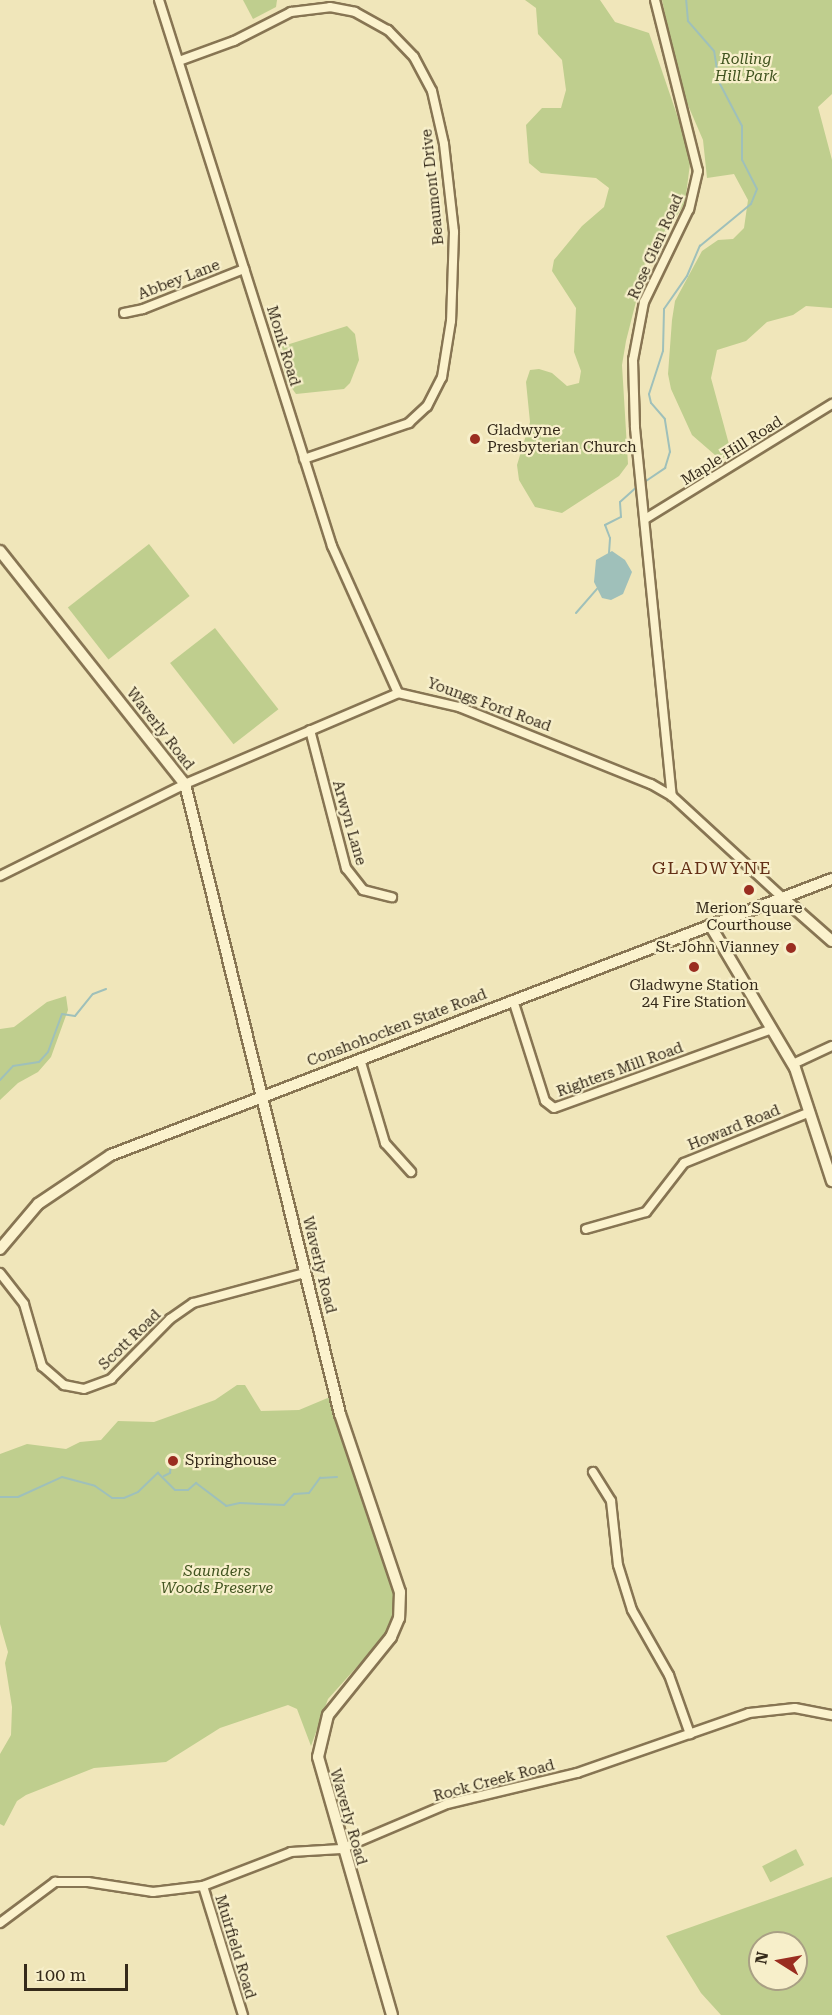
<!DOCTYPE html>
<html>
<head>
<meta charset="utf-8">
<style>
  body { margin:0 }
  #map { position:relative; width:832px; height:2015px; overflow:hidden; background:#f0e6ba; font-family:"Roboto Serif",serif }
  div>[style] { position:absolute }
  .green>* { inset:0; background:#bfce8e; transform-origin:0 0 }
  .water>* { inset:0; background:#9fc0ba }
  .stream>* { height:2px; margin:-1px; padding:0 1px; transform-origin:1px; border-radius:1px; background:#9fc0ba }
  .roads { filter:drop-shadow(2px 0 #877553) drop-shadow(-2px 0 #877553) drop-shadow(0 2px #877553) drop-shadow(0 -2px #877553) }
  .minor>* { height:8px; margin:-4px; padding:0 4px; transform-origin:4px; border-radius:4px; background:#fbf2cd }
  .tertiary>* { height:10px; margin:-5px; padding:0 5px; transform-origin:5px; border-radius:5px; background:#fbf2cd }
  .secondary>* { height:10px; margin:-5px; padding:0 5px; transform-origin:5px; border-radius:5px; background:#fbf2cd }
  .dots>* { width:16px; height:16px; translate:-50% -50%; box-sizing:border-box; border:3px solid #f7efca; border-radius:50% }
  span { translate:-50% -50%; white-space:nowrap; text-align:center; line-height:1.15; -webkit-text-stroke:4.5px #f7efca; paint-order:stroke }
  .park-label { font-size:15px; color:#40531f; font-style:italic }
  .street-label { font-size:15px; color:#352a1a }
  .poi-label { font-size:15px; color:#352a1a }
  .left { translate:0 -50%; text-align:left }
  .right { translate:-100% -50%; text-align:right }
  .quarter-label { font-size:18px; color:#643016; letter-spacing:1.5px }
  .north { position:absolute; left:748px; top:1931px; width:60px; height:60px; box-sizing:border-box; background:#f7efca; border:2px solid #a9a084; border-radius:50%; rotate:281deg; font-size:16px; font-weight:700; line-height:24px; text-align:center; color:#352a1a }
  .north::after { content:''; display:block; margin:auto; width:21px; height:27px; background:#9a2d20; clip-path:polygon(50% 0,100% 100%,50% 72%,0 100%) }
  .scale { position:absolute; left:24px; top:1964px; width:104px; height:27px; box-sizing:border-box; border:3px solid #352a1a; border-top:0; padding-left:8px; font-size:18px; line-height:21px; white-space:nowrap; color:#352a1a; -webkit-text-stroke:4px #f7efca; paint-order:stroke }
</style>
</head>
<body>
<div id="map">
  <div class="green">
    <i style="clip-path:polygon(243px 0,277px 0,276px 7px,253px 19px)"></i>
    <i style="clip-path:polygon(525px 0,600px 0,615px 22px,649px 33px,691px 156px,685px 203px,645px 266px,626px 341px,622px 365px,628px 464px,619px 476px,562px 513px,535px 507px,519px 480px,517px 465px,530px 422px,526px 382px,530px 370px,539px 369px,552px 373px,567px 386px,579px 383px,581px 371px,574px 352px,576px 308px,552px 271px,554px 260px,582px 226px,604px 207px,609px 188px,596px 178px,541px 173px,529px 163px,526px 125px,542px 108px,561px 108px,566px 90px,562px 60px,538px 34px,536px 8px)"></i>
    <i style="clip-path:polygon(662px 0,832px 0,832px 94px,818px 107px,832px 160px,832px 308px,806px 306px,793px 315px,767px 322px,746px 341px,717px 350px,711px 378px,730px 448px,726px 459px,715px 455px,692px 435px,671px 389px,668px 374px,672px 320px,675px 301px,702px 251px,718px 240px,733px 239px,744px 228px,748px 200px,734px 174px,707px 178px,703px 140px,681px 89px)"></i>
    <i style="clip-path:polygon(347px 326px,355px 334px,359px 360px,350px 383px,344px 389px,296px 394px,286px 380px,280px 347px)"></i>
    <i style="left:149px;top:544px;width:66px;height:103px;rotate:52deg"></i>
    <i style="left:215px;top:628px;width:103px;height:57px;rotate:52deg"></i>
    <i style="clip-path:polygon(66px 996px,68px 1010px,51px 1057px,38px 1072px,18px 1083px,0 1100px,0 1029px,14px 1027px,47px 1002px)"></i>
    <i style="clip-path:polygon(237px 1385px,245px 1385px,261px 1411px,299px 1410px,330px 1397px,367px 1517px,389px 1571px,396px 1598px,389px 1631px,328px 1699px,311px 1746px,297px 1709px,288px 1705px,220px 1728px,166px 1762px,94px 1768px,26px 1795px,17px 1801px,4px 1826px,0 1824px,0 1754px,11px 1735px,12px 1707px,5px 1663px,8px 1652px,0 1624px,0 1454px,27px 1444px,66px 1449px,80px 1442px,101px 1440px,118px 1421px,154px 1422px,215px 1400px)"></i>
    <i style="left:796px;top:1849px;width:18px;height:38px;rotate:63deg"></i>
    <i style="clip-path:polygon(evenodd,832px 1877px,832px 2015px,721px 2015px,701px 1993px,666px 1936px,832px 1877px,760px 1943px,796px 1943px,796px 1979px,760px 1979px,760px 1943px)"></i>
  </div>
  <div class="water">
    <i style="clip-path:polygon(612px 551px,625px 560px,632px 572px,623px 594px,611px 600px,602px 598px,594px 582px,596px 560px)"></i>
  </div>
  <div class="stream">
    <i style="left:643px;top:483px;width:27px;rotate:-34deg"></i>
    <i style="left:665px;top:468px;width:17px;rotate:-73deg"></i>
    <i style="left:670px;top:452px;width:33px;rotate:-99deg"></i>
    <i style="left:665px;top:419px;width:21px;rotate:-131deg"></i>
    <i style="left:651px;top:403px;width:9px;rotate:-103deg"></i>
    <i style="left:649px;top:394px;width:45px;rotate:-72deg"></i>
    <i style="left:663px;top:351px;width:42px;rotate:-88.6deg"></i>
    <i style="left:664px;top:309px;width:40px;rotate:-55.1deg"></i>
    <i style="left:687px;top:276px;width:33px;rotate:-67deg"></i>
    <i style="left:700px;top:246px;width:66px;rotate:-39.5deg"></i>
    <i style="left:751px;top:204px;width:16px;rotate:-68deg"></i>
    <i style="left:757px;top:189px;width:33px;rotate:-117deg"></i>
    <i style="left:742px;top:160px;width:34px;rotate:-90deg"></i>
    <i style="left:742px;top:126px;width:50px;rotate:-117.6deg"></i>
    <i style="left:719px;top:82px;width:31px;rotate:-99deg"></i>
    <i style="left:714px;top:51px;width:40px;rotate:-131deg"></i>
    <i style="left:688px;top:21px;width:21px;rotate:-95deg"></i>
    <i style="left:609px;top:553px;width:15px;rotate:-86deg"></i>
    <i style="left:610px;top:538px;width:14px;rotate:-111deg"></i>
    <i style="left:605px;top:525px;width:18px;rotate:-27deg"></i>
    <i style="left:621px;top:517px;width:15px;rotate:-94deg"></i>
    <i style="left:620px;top:502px;width:24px;rotate:-42deg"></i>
    <i style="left:576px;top:613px;width:32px;rotate:-49deg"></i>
    <i style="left:0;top:1080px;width:19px;rotate:-47deg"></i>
    <i style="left:13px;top:1066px;width:26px;rotate:-9deg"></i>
    <i style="left:39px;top:1062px;width:13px;rotate:-48deg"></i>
    <i style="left:48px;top:1052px;width:40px;rotate:-69.8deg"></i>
    <i style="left:62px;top:1014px;width:13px;rotate:9deg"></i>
    <i style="left:75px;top:1016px;width:28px;rotate:-51deg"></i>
    <i style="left:93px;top:994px;width:14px;rotate:-21deg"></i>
    <i style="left:164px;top:1476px;width:7px;rotate:-27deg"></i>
    <i style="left:170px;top:1473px;width:10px;rotate:-84deg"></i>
    <i style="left:0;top:1497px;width:18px"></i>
    <i style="left:18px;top:1497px;width:48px;rotate:-24.4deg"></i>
    <i style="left:62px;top:1477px;width:34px;rotate:15deg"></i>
    <i style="left:95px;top:1486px;width:21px;rotate:35deg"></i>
    <i style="left:112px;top:1498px;width:12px"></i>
    <i style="left:124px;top:1498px;width:15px;rotate:-23deg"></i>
    <i style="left:138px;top:1492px;width:28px;rotate:-44deg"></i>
    <i style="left:158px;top:1473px;width:24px;rotate:45deg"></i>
    <i style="left:175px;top:1490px;width:13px"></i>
    <i style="left:188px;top:1490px;width:11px;rotate:-41deg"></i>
    <i style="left:196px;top:1483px;width:38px;rotate:37deg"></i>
    <i style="left:226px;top:1506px;width:14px;rotate:-12deg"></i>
    <i style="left:240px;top:1503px;width:44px;rotate:2.6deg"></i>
    <i style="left:284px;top:1505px;width:15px;rotate:-48deg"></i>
    <i style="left:294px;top:1494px;width:15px;rotate:-4deg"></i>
    <i style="left:309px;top:1493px;width:19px;rotate:-54deg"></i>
    <i style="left:320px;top:1478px;width:17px;rotate:-3deg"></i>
  </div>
  <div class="roads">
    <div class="minor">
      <i style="left:159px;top:0;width:573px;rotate:72.42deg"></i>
      <i style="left:332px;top:546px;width:161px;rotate:65.8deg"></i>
      <i style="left:655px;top:0;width:176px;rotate:75.9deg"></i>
      <i style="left:698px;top:171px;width:39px;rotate:103deg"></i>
      <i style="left:689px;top:209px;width:103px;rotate:115.8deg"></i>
      <i style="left:644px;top:302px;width:59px;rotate:100.7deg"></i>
      <i style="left:633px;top:360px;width:68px;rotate:88.3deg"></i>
      <i style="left:635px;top:428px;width:370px;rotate:84.3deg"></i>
      <i style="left:179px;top:61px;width:59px;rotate:-20deg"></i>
      <i style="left:234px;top:41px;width:64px;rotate:-27deg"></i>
      <i style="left:291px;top:12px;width:39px;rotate:-7deg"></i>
      <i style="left:330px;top:7px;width:25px;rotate:11deg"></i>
      <i style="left:355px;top:12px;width:38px;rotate:29deg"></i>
      <i style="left:388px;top:30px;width:37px;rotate:46deg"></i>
      <i style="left:414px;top:57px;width:38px;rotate:62deg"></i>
      <i style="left:432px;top:91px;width:54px;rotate:77.2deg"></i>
      <i style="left:444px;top:144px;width:89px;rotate:83.5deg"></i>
      <i style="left:454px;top:232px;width:89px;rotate:91.9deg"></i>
      <i style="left:451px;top:321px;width:57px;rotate:99.1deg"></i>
      <i style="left:442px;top:377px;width:33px;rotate:117deg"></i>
      <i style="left:427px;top:406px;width:25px;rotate:137deg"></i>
      <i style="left:409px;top:423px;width:111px;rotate:161.1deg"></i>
      <i style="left:124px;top:313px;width:19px;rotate:-12deg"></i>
      <i style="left:143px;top:309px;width:109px;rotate:-21.6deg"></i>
      <i style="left:645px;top:519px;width:220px;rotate:-31.6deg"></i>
      <i style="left:310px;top:730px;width:143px;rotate:75.4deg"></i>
      <i style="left:346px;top:868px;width:28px;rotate:52deg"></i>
      <i style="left:363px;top:890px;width:30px;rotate:14deg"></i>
      <i style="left:0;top:876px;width:207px;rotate:-26.4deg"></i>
      <i style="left:185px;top:784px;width:232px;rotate:-23.1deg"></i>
      <i style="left:398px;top:693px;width:63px;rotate:12.9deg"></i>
      <i style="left:459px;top:707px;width:207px;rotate:21.9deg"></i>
      <i style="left:651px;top:784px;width:24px;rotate:30deg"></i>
      <i style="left:672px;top:796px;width:151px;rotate:42.6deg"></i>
      <i style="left:513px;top:1000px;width:106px;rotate:72.4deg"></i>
      <i style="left:545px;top:1101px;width:11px;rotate:38deg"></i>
      <i style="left:554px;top:1108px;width:232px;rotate:-19.9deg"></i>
      <i style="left:360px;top:1059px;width:88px;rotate:73.4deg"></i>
      <i style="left:385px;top:1143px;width:39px;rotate:48deg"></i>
      <i style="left:793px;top:1064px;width:43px;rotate:-24.8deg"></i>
      <i style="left:586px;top:1229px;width:62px;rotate:-15.8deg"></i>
      <i style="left:646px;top:1212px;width:62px;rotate:-52.2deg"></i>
      <i style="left:684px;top:1163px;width:136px;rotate:-22deg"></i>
      <i style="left:0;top:1273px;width:39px;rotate:52deg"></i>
      <i style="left:24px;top:1304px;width:65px;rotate:73.8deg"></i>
      <i style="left:42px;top:1366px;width:29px;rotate:41deg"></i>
      <i style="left:64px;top:1385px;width:20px;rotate:11deg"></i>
      <i style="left:84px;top:1389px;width:29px;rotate:-20deg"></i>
      <i style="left:111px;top:1379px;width:84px;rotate:-45.5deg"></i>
      <i style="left:170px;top:1319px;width:28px;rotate:-35deg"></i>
      <i style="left:193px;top:1303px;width:116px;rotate:-15deg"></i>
      <i style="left:593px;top:1472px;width:34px;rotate:58deg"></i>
      <i style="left:611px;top:1501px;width:64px;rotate:83.8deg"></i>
      <i style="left:618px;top:1565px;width:47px;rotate:72.7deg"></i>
      <i style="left:632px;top:1610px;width:75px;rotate:60.4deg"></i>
      <i style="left:669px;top:1675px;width:63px;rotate:70.4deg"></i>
      <i style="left:203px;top:1886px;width:135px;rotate:72.8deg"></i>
      <i style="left:0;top:1923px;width:69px;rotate:-36.7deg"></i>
      <i style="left:55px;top:1882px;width:33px"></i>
      <i style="left:88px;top:1882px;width:66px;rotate:8.7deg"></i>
      <i style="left:153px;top:1892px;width:50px;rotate:-6.8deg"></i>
      <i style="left:203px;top:1886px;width:94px;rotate:-21.1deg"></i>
      <i style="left:291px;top:1852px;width:50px;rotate:-3.4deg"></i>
      <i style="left:341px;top:1849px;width:115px;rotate:-23deg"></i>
      <i style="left:447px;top:1804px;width:134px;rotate:-13.4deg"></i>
      <i style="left:577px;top:1773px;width:182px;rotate:-19.2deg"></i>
      <i style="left:749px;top:1713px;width:46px;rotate:-6.2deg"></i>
      <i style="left:795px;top:1708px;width:38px;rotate:11deg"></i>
    </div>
    <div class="tertiary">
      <i style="left:0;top:551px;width:298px;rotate:51.6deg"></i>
      <i style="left:185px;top:784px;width:649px;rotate:76.18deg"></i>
      <i style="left:340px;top:1414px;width:188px;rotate:71.4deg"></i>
      <i style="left:400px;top:1592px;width:26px;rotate:92deg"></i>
      <i style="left:399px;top:1618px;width:21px;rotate:113deg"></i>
      <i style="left:391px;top:1637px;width:100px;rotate:128.9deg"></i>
      <i style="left:328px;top:1715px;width:43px;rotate:103.4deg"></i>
      <i style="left:318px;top:1757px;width:268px;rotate:74deg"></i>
      <i style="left:783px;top:898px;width:65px;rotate:41.3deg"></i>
      <i style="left:710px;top:925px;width:166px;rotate:59.3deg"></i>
      <i style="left:795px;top:1068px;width:119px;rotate:71.9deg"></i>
    </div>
    <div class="secondary">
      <i style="left:0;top:1249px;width:59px;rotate:-49.8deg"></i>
      <i style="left:38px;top:1204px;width:88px;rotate:-33.9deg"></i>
      <i style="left:111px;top:1155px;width:772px;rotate:-20.95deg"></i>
    </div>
  </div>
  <div class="dots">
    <i style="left:475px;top:439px;background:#9a2d20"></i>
    <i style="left:749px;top:890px;background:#9a2d20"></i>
    <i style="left:791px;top:948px;background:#9a2d20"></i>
    <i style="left:694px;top:967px;background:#9a2d20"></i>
    <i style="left:173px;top:1461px;background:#9a2d20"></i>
  </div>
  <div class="park-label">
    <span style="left:746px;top:68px">Rolling<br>Hill Park</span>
    <span style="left:217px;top:1580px">Saunders<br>Woods Preserve</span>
  </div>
  <div class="street-label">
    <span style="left:433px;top:187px;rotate:-96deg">Beaumont Drive</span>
    <span style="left:656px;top:247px;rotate:-66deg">Rose Glen Road</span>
    <span style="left:179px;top:280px;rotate:-21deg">Abbey Lane</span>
    <span style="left:283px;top:346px;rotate:73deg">Monk Road</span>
    <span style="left:732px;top:451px;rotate:-32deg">Maple Hill Road</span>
    <span style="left:489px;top:705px;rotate:20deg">Youngs Ford Road</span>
    <span style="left:160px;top:729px;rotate:52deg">Waverly Road</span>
    <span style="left:349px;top:823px;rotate:74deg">Arwyn Lane</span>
    <span style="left:397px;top:1028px;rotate:-21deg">Conshohocken State Road</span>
    <span style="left:620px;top:1070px;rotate:-20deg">Righters Mill Road</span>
    <span style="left:734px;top:1128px;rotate:-22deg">Howard Road</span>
    <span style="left:319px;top:1265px;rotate:76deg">Waverly Road</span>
    <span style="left:130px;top:1340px;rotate:-44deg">Scott Road</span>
    <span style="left:494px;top:1781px;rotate:-15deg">Rock Creek Road</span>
    <span style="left:348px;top:1817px;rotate:74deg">Waverly Road</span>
    <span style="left:235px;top:1947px;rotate:73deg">Muirfield Road</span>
  </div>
  <div class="poi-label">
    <span class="left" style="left:487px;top:439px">Gladwyne<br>Presbyterian Church</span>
    <span style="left:749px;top:917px">Merion Square<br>Courthouse</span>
    <span class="right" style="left:779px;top:948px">St. John Vianney</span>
    <span style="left:694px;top:994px">Gladwyne Station<br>24 Fire Station</span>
    <span class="left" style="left:185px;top:1461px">Springhouse</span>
  </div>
  <div class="quarter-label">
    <span style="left:712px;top:868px">GLADWYNE</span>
  </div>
  <div class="north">N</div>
  <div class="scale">100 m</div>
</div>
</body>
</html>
